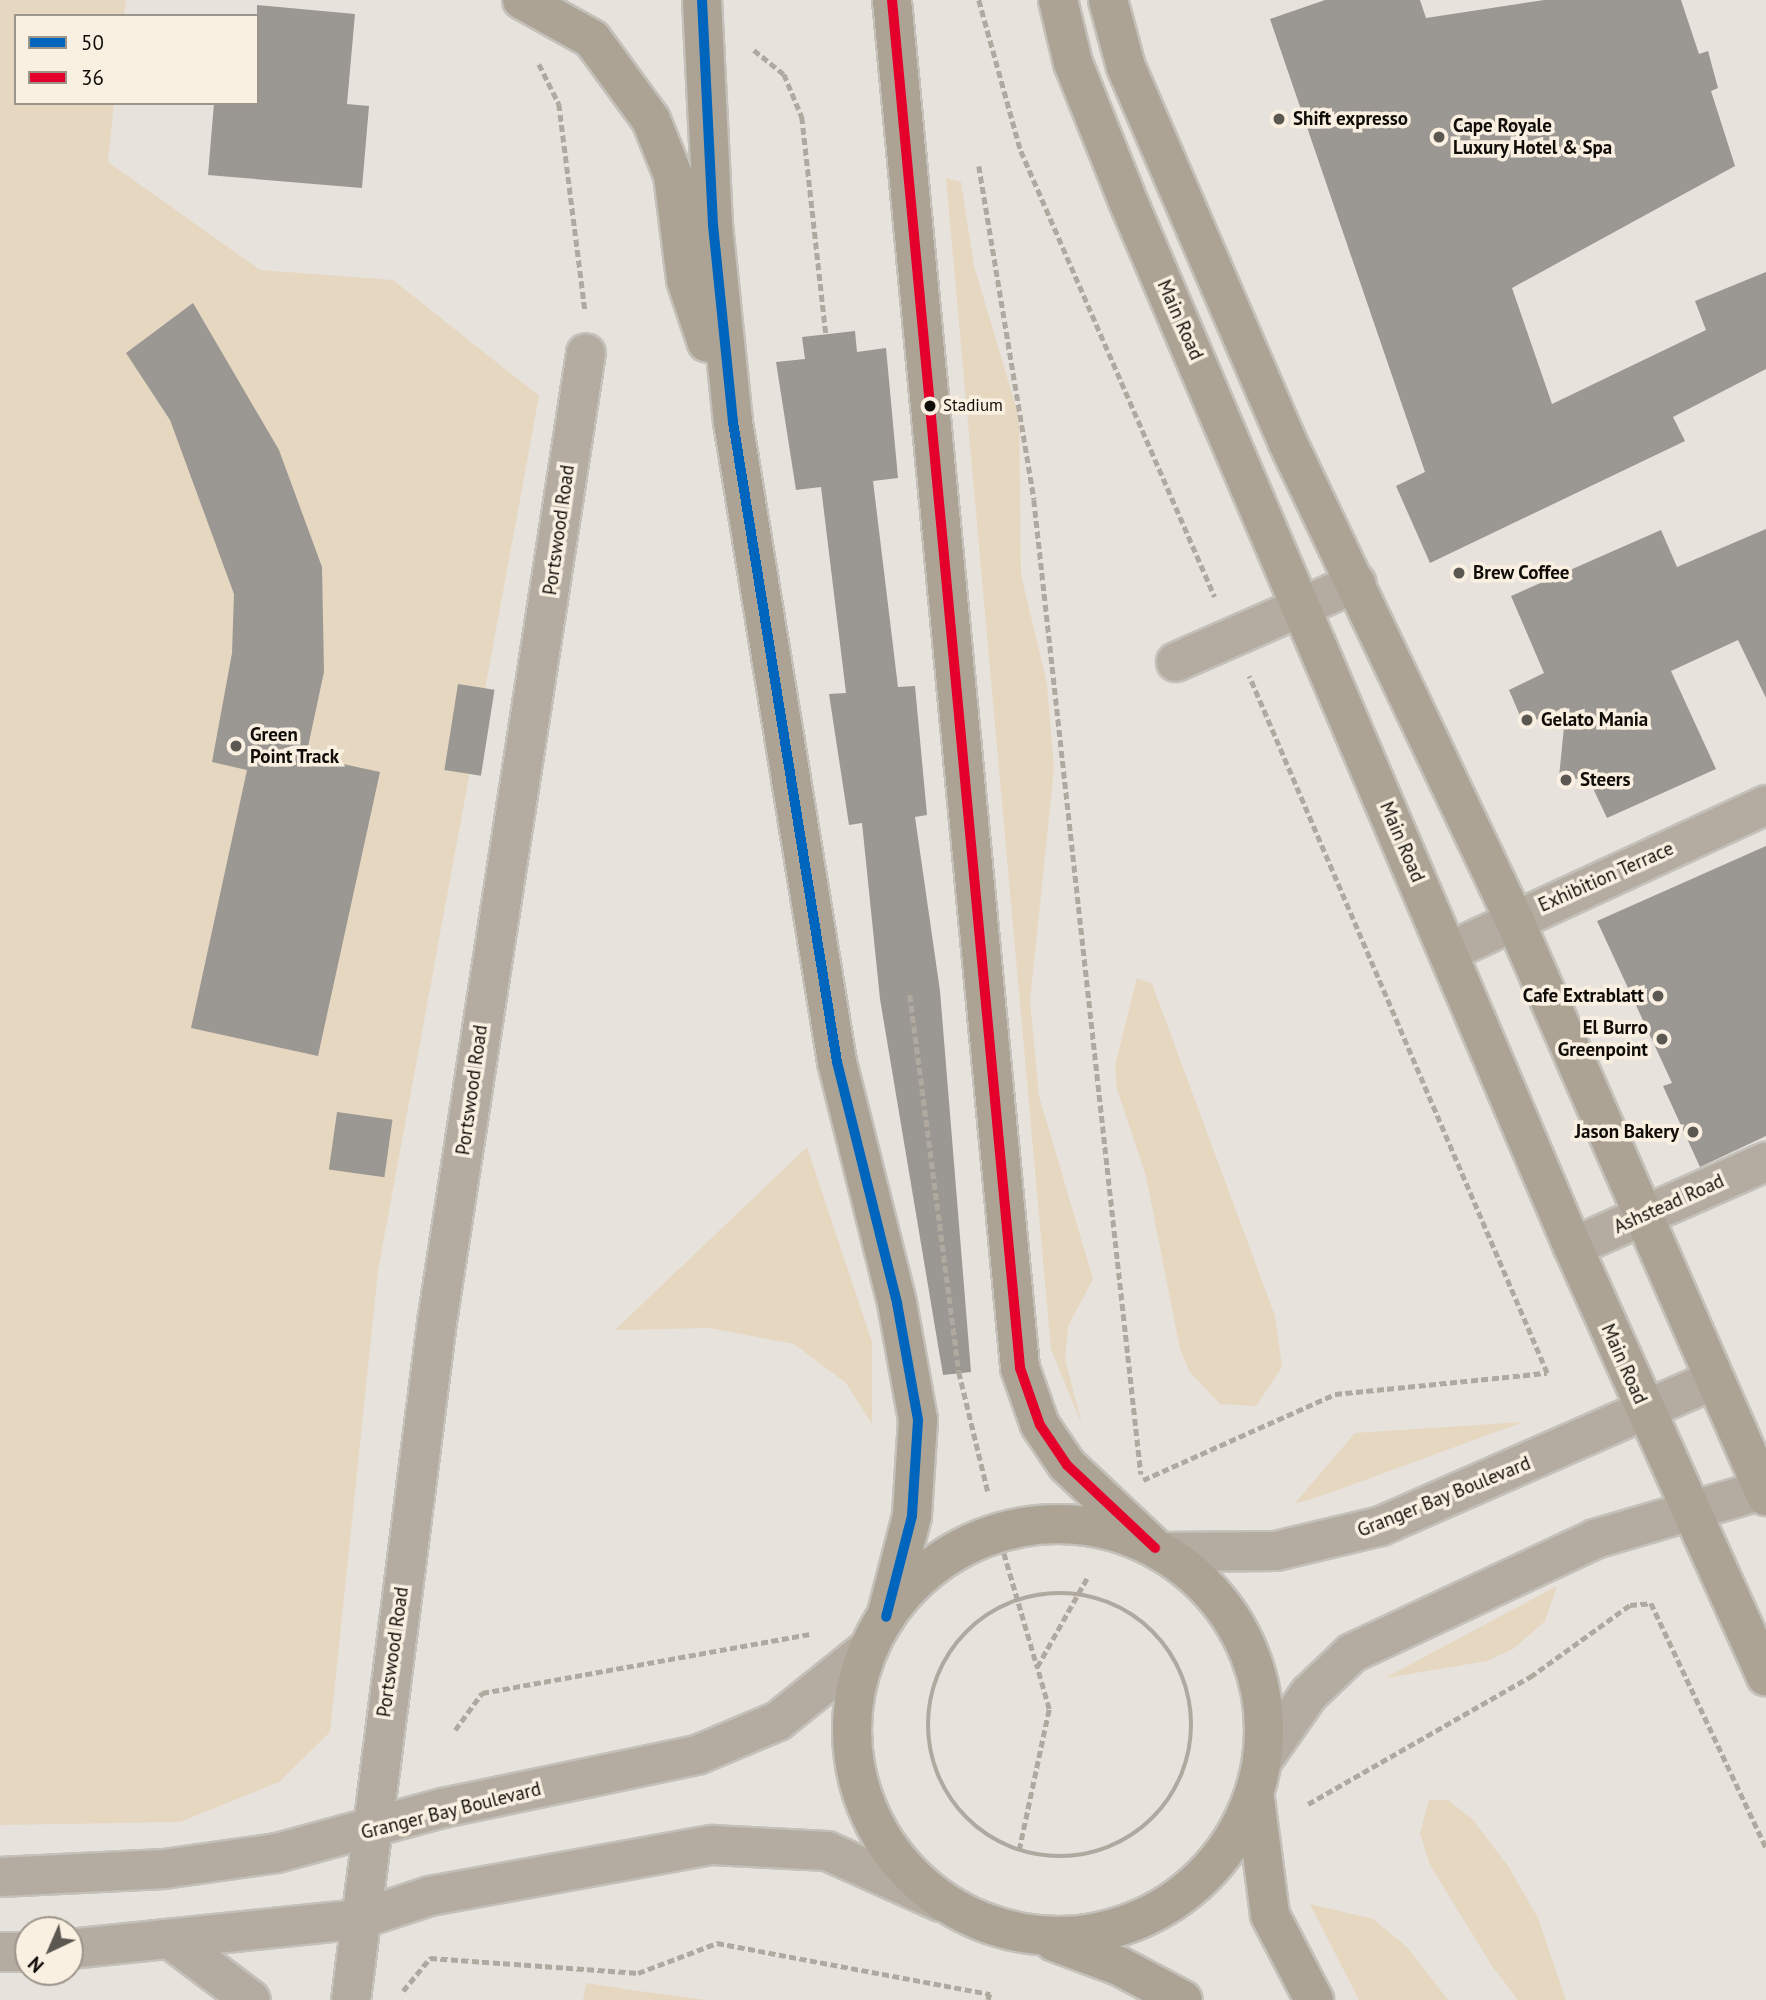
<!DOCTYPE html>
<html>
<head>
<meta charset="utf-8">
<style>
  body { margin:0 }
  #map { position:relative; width:1766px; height:2000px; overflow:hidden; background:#e7e2db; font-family:"PT Sans",sans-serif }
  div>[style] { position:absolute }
  .green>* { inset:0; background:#e6d7c1 }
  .building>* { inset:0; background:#9b9792; transform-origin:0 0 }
  .path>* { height:4.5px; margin-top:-2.25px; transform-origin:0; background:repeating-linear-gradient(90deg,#afa9a0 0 7px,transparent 0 10.5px) }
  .path>.ring { margin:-2.25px; padding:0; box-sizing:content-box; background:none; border:4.5px solid #afa9a0; border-radius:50% }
  .roads { filter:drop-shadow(2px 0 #c4c0ba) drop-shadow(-2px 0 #c4c0ba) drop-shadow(0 2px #c4c0ba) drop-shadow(0 -2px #c4c0ba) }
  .minor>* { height:38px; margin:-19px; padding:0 19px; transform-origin:19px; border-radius:19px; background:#b4aca1 }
  .major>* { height:38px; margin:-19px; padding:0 19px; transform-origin:19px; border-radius:19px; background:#aca395 }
  .major>.ring { margin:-19px; padding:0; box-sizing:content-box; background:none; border:38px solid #aca395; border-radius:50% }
  .bus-1>* { height:10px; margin:-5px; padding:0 5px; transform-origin:5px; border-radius:5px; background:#0065bd }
  .bus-2>* { height:10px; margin:-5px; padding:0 5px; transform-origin:5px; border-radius:5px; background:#e4002b }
  .dots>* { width:19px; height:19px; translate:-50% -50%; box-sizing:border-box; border:4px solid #faf0e2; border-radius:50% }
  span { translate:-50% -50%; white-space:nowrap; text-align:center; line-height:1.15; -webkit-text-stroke:7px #faf0e2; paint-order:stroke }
  .bus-label { font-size:17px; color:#100d08 }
  .left { translate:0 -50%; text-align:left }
  .poi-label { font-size:19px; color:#100d08; font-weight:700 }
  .right { translate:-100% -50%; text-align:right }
  .street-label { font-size:19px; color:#100d08 }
  .legend { position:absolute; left:14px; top:14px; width:245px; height:91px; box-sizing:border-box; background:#faf0e2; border:2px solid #9c958b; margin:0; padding:9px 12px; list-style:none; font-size:21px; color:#100d08 }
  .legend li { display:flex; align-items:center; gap:14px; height:35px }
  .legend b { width:35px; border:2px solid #9c958b }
  .north { position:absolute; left:14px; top:1916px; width:70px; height:70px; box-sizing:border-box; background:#faf0e2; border:2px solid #9c958b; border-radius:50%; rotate:224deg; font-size:19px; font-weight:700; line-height:28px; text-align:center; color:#100d08 }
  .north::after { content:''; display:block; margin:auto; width:24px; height:32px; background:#5b5852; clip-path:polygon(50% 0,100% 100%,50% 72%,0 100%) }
</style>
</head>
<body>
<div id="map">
  <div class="green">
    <i style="clip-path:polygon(0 0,126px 0,124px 16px,16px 16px,16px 103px,114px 103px,108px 162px,260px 270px,393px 280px,539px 396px,378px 1271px,330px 1732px,279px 1782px,180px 1822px,0 1825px)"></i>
    <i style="clip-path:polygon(946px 178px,961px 182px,974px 266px,1019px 417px,1021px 575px,1047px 684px,1054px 769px,1030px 1001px,1039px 1096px,1093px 1279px,1068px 1326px,1065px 1359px,1082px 1425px,1051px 1349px)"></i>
    <i style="clip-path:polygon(1137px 978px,1152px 984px,1275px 1316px,1282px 1367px,1256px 1406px,1220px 1404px,1190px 1372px,1180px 1349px,1146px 1176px,1117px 1089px,1115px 1066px)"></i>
    <i style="clip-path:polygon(807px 1147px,872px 1342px,872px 1424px,846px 1383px,794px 1344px,710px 1328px,615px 1330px)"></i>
    <i style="clip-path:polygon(1523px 1422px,1324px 1495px,1294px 1504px,1355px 1433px)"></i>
    <i style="clip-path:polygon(1557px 1586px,1545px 1621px,1513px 1649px,1487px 1661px,1385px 1678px)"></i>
    <i style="clip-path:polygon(1429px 1800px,1448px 1800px,1473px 1820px,1508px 1866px,1538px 1918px,1566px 2000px,1518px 2000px,1492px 1966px,1430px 1865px,1420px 1833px)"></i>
    <i style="clip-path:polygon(1310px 1904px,1373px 1919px,1407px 1947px,1448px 2000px,1359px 2000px)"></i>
    <i style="clip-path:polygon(586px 1983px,631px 1990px,706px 2000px,583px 2000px)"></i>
  </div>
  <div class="building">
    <i style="clip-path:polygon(1325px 0,1420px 0,1426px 18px,1544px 0,1681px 0,1699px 54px,1708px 51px,1718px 88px,1711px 91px,1735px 166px,1512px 288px,1552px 404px,1706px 330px,1695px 301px,1766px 272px,1766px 369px,1673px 417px,1685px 441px,1430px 563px,1396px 486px,1425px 472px,1270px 19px)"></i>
    <i style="clip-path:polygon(257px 5px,355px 14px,347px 104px,369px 106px,362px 188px,208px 175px,214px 103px,257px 103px)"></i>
    <i style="clip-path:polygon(193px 303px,279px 450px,322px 567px,324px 672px,306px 756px,380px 772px,318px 1056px,191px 1028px,247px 770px,212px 762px,232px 653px,234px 594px,170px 420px,126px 353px)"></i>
    <i style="clip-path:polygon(855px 331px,857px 352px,886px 348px,898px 478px,873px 481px,898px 687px,915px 686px,927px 815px,915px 817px,940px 991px,971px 1372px,943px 1375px,880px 999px,862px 823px,849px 825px,829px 694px,846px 693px,821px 487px,796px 490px,776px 362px,805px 359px,802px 337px)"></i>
    <i style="clip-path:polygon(1766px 529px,1766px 698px,1738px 640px,1671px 671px,1716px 769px,1607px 818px,1589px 780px,1559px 777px,1566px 707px,1524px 725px,1509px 690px,1544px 673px,1511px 596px,1661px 530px,1677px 567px)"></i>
    <i style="left:458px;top:684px;width:37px;height:87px;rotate:9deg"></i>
    <i style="clip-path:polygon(1766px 846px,1766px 1136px,1700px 1167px,1663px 1086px,1672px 1083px,1597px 921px)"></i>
    <i style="left:337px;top:1112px;width:56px;height:58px;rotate:8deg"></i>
  </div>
  <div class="path">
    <i style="left:979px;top:0;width:157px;rotate:74.5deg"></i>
    <i style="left:1021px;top:151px;width:486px;rotate:66.5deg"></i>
    <i style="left:754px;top:50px;width:38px;rotate:39deg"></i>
    <i style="left:784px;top:74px;width:47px;rotate:67.3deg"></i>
    <i style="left:802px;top:117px;width:218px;rotate:83.7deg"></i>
    <i style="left:539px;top:64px;width:45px;rotate:63.4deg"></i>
    <i style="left:559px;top:104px;width:208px;rotate:82.8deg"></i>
    <i style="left:979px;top:166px;width:338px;rotate:80.6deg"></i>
    <i style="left:1034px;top:500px;width:980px;rotate:83.73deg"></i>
    <i style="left:910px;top:995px;width:380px;rotate:82.6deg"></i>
    <i style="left:959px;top:1372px;width:123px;rotate:76.4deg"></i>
    <i style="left:1143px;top:1480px;width:210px;rotate:-24.1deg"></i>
    <i style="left:1335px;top:1394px;width:213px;rotate:-5.7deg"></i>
    <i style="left:1547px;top:1373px;width:758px;rotate:-113.15deg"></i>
    <i style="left:1004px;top:1553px;width:118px;rotate:73.7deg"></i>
    <i class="ring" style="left:928px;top:1593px;width:259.5px;height:259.5px"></i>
    <i style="left:455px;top:1730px;width:46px;rotate:-53.9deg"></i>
    <i style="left:482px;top:1693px;width:334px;rotate:-10.2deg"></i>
    <i style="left:1308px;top:1804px;width:256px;rotate:-29.8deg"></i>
    <i style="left:1530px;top:1677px;width:123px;rotate:-35.8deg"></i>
    <i style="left:1630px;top:1605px;width:21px;rotate:-5deg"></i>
    <i style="left:1651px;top:1603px;width:270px;rotate:64.8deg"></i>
    <i style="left:1019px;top:1850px;width:144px;rotate:-78deg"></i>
    <i style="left:1049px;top:1709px;width:44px;rotate:-105.9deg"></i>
    <i style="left:1037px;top:1667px;width:102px;rotate:-60.7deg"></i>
    <i style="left:403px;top:1991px;width:43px;rotate:-50.7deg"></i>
    <i style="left:430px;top:1958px;width:209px;rotate:4.1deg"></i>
    <i style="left:638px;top:1973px;width:85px;rotate:-20.8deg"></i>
    <i style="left:717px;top:1943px;width:278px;rotate:10.6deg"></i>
    <i style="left:990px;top:1994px;width:6px;rotate:108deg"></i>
  </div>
  <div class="roads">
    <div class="minor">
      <i style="left:1176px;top:662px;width:197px;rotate:-23.7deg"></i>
      <i style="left:1448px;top:952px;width:350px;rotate:-24.8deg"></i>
      <i style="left:1573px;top:1247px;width:211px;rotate:-23.8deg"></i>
      <i style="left:1161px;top:1552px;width:115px;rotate:-0.5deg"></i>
      <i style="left:1276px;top:1551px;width:108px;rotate:-13.4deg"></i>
      <i style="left:1381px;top:1526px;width:363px;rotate:-23.7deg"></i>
      <i style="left:1262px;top:1761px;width:82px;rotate:-55deg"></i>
      <i style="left:1309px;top:1694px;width:59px;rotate:-43.6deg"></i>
      <i style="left:1352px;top:1653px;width:268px;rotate:-25.1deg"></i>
      <i style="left:1595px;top:1539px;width:178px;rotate:-16.3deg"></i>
      <i style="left:0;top:1877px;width:164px;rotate:-2.8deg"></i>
      <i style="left:164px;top:1869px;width:114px;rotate:-8.1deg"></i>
      <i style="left:277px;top:1853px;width:172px;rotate:-15.2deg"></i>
      <i style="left:443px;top:1808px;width:259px;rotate:-11.8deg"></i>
      <i style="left:697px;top:1755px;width:88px;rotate:-22.8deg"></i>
      <i style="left:778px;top:1721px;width:117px;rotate:-38.7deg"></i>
      <i style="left:174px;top:1942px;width:96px;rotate:37deg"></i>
      <i style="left:70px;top:1949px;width:292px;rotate:-5.9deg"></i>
      <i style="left:360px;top:1919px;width:74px;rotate:-18.2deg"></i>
      <i style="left:430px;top:1896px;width:287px;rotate:-10.3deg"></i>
      <i style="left:712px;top:1845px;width:115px;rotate:3deg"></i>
      <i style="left:827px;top:1851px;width:125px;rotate:24.1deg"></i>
      <i style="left:0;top:1952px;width:28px"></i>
      <i style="left:351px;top:2000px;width:683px;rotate:-82.77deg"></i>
      <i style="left:437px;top:1322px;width:980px;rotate:-81.26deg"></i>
    </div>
    <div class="major">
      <i style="left:522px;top:0;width:80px;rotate:29.1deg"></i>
      <i style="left:592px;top:39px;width:100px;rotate:53.9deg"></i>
      <i style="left:651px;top:120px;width:59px;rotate:68.2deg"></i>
      <i style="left:673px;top:175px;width:106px;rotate:82.9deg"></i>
      <i style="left:686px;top:280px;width:66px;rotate:71.6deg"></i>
      <i style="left:702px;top:0;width:225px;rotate:87.2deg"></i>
      <i style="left:713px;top:225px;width:198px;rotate:84.2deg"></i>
      <i style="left:733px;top:422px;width:648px;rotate:80.77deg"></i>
      <i style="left:837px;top:1062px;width:248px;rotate:76deg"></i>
      <i style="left:897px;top:1303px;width:119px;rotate:79.8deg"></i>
      <i style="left:918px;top:1420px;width:96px;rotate:93.6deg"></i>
      <i style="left:912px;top:1516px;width:104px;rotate:104.4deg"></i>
      <i style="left:892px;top:0;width:1374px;rotate:84.65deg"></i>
      <i style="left:1020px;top:1368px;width:60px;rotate:70.7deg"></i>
      <i style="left:1040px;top:1425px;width:48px;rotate:56deg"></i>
      <i style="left:1067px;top:1465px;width:121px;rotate:43.3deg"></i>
      <i style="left:1058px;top:0;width:65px;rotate:76.6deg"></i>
      <i style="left:1073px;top:63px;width:154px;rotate:68.3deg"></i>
      <i style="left:1130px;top:206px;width:1131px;rotate:66.95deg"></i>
      <i style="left:1573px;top:1247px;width:471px;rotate:65.8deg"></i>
      <i style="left:1108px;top:0;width:69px;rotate:75deg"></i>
      <i style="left:1126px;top:67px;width:407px;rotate:66.7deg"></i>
      <i style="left:1287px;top:441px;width:529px;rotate:64.6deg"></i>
      <i style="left:1514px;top:919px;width:630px;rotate:66.41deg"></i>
      <i class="ring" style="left:852px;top:1524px;width:374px;height:374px"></i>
      <i style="left:1255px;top:1799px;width:117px;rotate:82.6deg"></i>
      <i style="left:1270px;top:1915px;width:96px;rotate:62.6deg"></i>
      <i style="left:1054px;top:1942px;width:69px;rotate:20.3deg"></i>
      <i style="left:1119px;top:1966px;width:72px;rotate:28deg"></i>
    </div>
  </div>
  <div class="bus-1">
    <i style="left:702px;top:0;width:225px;rotate:87.2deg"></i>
    <i style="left:713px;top:225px;width:198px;rotate:84.2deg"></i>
    <i style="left:733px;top:422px;width:648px;rotate:80.77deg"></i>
    <i style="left:837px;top:1062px;width:248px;rotate:76deg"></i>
    <i style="left:897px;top:1303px;width:119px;rotate:79.8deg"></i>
    <i style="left:918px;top:1420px;width:96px;rotate:93.6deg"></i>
    <i style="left:912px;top:1516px;width:104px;rotate:104.4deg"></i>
  </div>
  <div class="bus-2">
    <i style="left:892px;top:0;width:1374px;rotate:84.65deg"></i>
    <i style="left:1020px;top:1368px;width:60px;rotate:70.7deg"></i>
    <i style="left:1040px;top:1425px;width:48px;rotate:56deg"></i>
    <i style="left:1067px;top:1465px;width:121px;rotate:43.3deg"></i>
  </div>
  <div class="dots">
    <i style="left:1279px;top:119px;background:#5b5852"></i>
    <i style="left:1439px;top:137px;background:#5b5852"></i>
    <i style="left:930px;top:406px;background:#100d08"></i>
    <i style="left:1459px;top:573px;background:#5b5852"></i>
    <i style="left:1527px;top:720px;background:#5b5852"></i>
    <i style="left:236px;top:746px;background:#5b5852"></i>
    <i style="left:1566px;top:780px;background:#5b5852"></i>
    <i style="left:1658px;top:996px;background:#5b5852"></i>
    <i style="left:1662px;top:1039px;background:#5b5852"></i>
    <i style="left:1693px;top:1132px;background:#5b5852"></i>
  </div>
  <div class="bus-label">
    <span class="left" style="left:943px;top:406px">Stadium</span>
  </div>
  <div class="poi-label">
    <span class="left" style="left:1293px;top:119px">Shift expresso</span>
    <span class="left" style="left:1453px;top:137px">Cape Royale<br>Luxury Hotel &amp; Spa</span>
    <span class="left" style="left:1473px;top:573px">Brew Coffee</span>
    <span class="left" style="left:1541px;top:720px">Gelato Mania</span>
    <span class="left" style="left:250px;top:746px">Green<br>Point Track</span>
    <span class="left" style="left:1580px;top:780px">Steers</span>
    <span class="right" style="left:1644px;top:996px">Cafe Extrablatt</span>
    <span class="right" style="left:1648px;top:1039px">El Burro<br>Greenpoint</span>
    <span class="right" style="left:1679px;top:1132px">Jason Bakery</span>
  </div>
  <div class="street-label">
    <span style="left:1180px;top:320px;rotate:66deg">Main Road</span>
    <span style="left:559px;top:530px;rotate:-82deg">Portswood Road</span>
    <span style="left:1402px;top:842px;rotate:67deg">Main Road</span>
    <span style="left:1606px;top:877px;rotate:-24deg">Exhibition Terrace</span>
    <span style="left:472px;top:1090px;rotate:-82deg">Portswood Road</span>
    <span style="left:1669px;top:1204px;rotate:-24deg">Ashstead Road</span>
    <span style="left:1624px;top:1364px;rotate:66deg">Main Road</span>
    <span style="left:1444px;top:1497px;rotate:-22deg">Granger Bay Boulevard</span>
    <span style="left:393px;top:1652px;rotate:-82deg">Portswood Road</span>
    <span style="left:451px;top:1811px;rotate:-14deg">Granger Bay Boulevard</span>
  </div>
  <ul class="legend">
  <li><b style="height:9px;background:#0065bd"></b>50</li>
  <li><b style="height:9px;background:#e4002b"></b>36</li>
  </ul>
  <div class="north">N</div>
</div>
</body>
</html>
